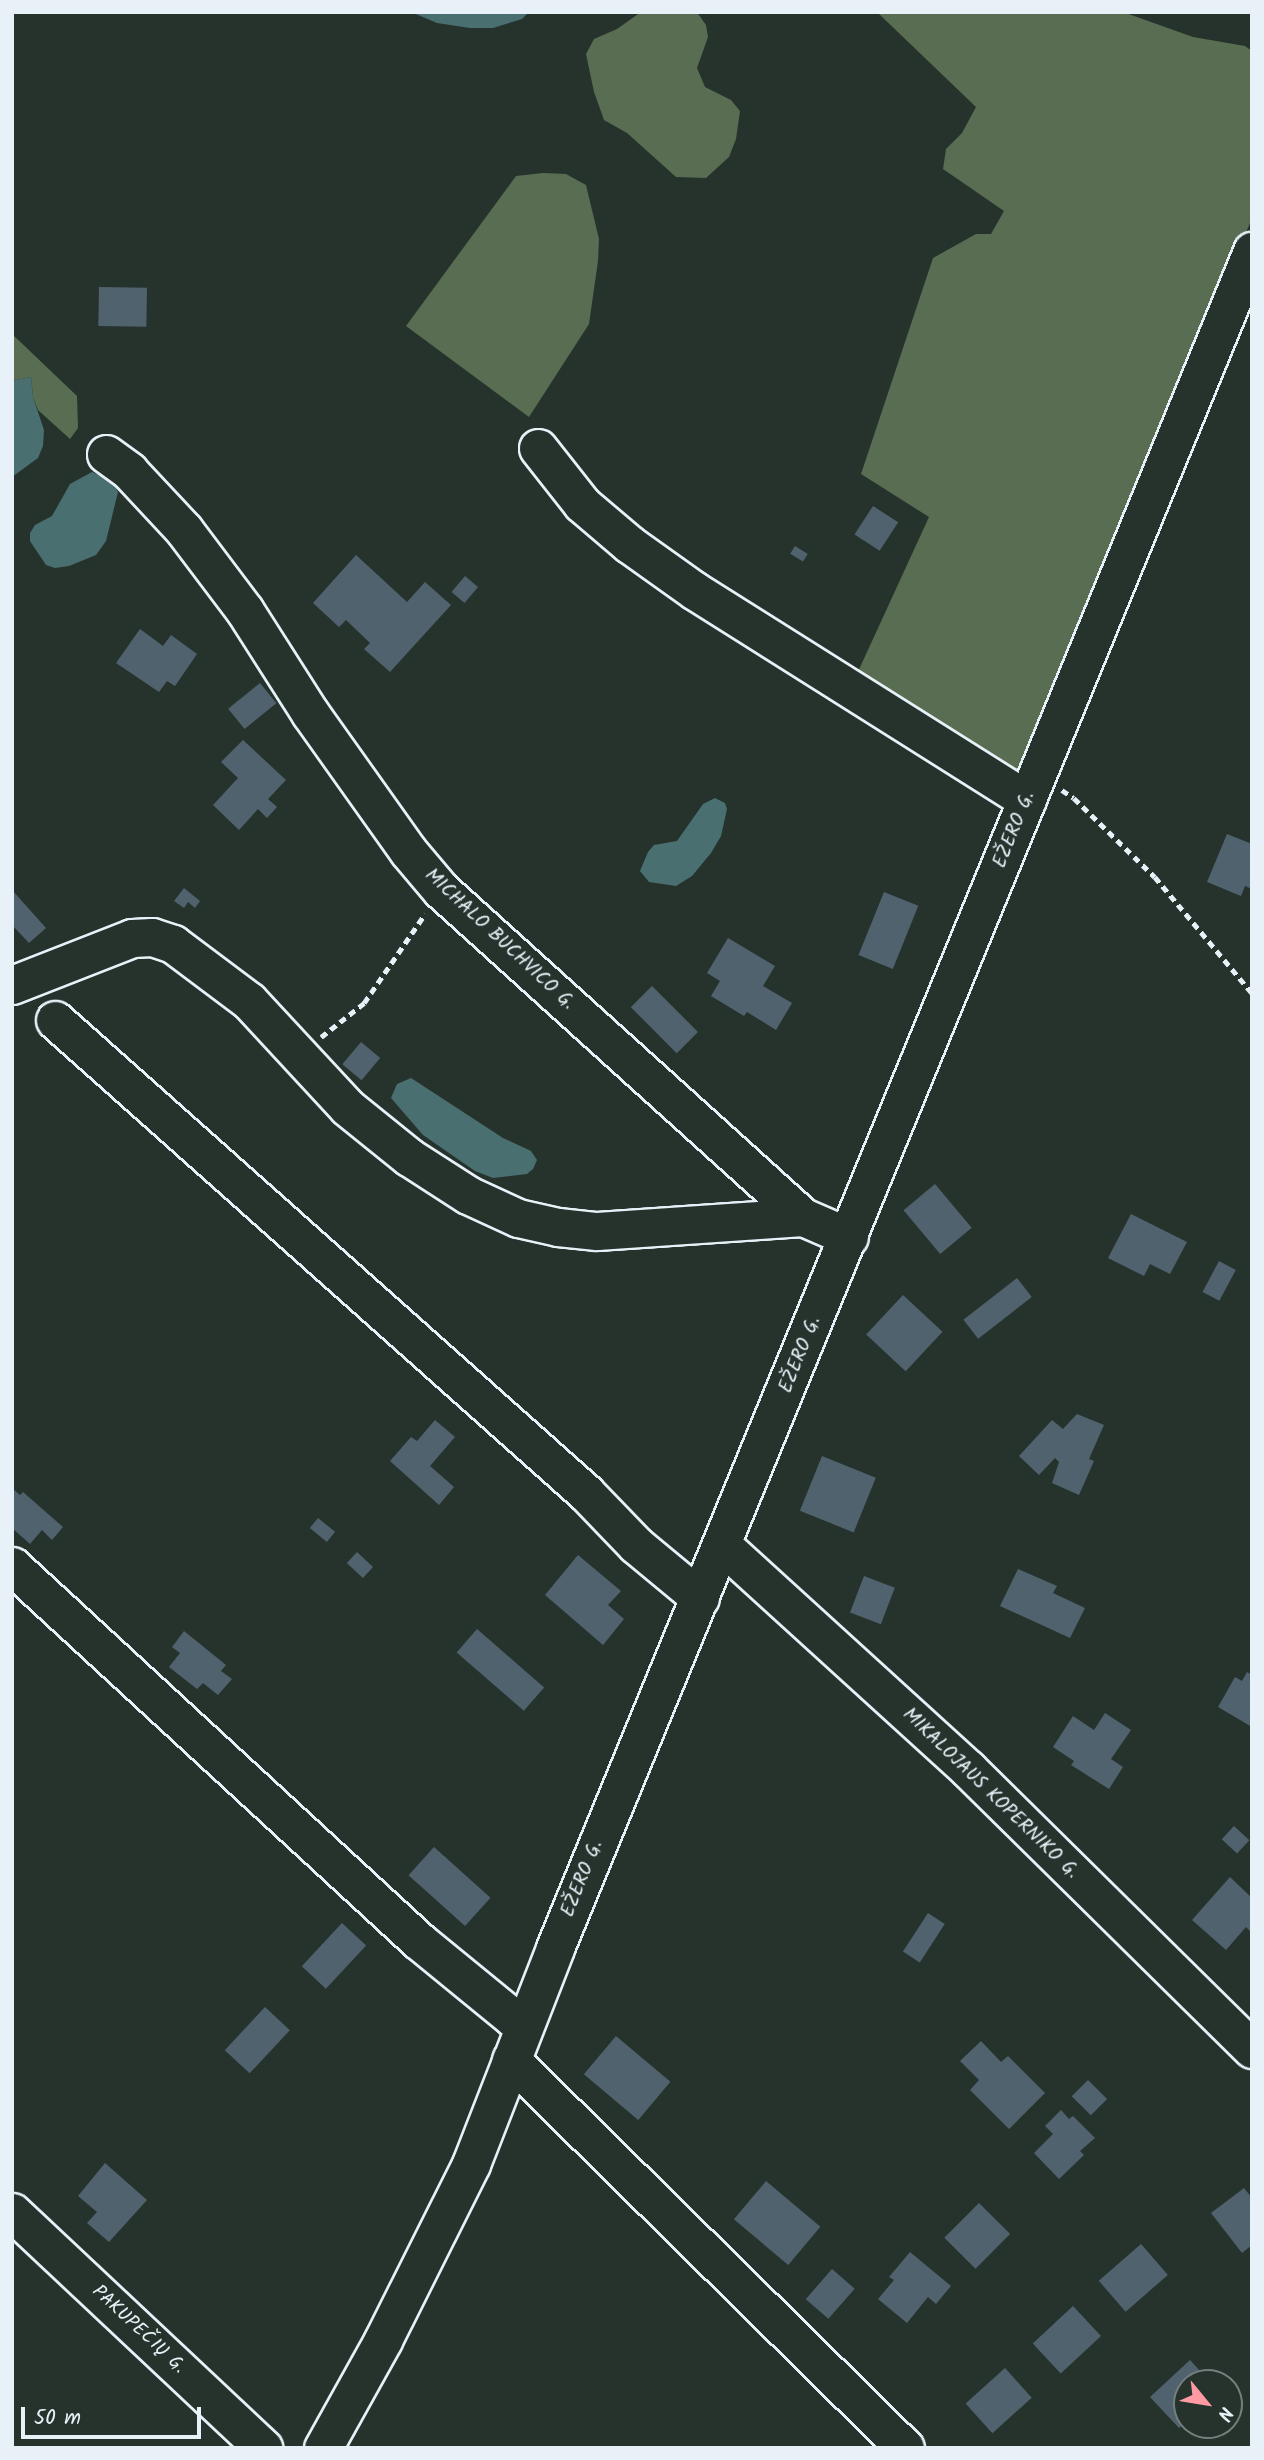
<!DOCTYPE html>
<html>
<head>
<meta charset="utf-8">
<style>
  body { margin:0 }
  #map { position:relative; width:1264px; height:2460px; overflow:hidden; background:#26332d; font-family:Kalam,sans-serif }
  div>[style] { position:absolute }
  .green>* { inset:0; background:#586d51 }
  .water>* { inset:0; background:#4a6f70 }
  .building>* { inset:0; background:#50626e; transform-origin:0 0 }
  .path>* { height:4.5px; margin-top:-2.25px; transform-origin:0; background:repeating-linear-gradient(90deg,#e8f1f8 0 7px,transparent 0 12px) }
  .roads { filter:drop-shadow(2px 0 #e8f1f8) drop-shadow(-2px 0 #e8f1f8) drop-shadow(0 2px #e8f1f8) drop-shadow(0 -2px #e8f1f8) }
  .minor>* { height:37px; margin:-18.5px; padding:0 18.5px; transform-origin:18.5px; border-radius:18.5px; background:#26332d }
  span { translate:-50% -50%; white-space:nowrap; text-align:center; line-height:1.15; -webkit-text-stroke:6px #26332d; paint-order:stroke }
  .street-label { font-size:19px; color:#e8f1f8 }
  .frame { position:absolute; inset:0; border:14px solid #e8f1f8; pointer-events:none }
  .north { position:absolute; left:1173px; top:2369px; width:70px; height:70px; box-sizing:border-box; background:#26332d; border:2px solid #747f7e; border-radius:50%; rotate:120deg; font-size:19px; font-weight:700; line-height:28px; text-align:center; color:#e8f1f8 }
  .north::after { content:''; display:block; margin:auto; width:24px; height:32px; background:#ff9aa2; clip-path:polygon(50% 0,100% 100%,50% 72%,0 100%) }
  .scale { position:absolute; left:21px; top:2407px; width:180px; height:32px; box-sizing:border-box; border:4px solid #e8f1f8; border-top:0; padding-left:9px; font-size:21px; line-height:24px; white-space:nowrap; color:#e8f1f8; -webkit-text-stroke:5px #26332d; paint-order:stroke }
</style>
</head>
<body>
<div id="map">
  <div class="green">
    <i style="clip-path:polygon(641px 12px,695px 12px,699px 15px,706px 25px,708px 37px,697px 68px,705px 87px,731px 100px,740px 111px,736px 139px,729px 157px,706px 178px,676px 177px,627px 133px,604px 120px,594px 92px,586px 54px,594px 39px,617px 29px)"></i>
    <i style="clip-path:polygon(877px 12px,1123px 12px,1193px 37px,1245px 46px,1252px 51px,1252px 218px,1024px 780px,856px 676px,929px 517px,861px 474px,933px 258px,976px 234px,991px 234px,1004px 211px,943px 169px,946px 149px,962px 133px,976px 107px)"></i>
    <i style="clip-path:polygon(543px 173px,566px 174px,586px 185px,599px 239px,598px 261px,589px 324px,529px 417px,406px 326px,516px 176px)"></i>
    <i style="clip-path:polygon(12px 334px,77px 396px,78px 428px,70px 439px,38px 410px,33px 397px,31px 377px,12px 381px)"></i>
  </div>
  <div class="water">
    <i style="clip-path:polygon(411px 12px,529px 12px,522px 19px,493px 28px,470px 28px,437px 23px)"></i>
    <i style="clip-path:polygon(31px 377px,33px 397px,44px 430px,43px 446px,38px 458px,12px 477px,12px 381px)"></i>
    <i style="clip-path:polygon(92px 472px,112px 481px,118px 492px,106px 541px,96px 555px,69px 566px,55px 568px,46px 565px,30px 541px,30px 533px,35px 525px,52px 516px,70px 484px)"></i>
    <i style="clip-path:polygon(715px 798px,725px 803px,727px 809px,721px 836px,711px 853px,692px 876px,676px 886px,649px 882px,640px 871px,648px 852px,654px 845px,677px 841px,703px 804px)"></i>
    <i style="clip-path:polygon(411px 1078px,503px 1138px,531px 1151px,537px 1160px,533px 1169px,527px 1174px,493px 1178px,475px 1171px,423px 1135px,391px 1098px,397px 1084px)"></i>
  </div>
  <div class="building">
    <i style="left:99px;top:287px;width:48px;height:39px;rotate:1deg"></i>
    <i style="left:873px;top:506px;width:30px;height:34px;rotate:33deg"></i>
    <i style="left:795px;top:546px;width:15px;height:9px;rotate:32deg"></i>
    <i style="clip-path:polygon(356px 555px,407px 602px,425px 582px,451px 605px,390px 672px,364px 649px,370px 643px,346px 620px,339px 627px,313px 603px)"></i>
    <i style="left:465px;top:576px;width:17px;height:21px;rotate:40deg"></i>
    <i style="clip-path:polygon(140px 629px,163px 646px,171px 635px,197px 654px,175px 686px,167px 681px,159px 692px,116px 663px)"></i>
    <i style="left:260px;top:683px;width:26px;height:41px;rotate:51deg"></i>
    <i style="clip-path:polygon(243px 740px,286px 780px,268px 799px,277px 807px,267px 818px,258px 809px,239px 830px,213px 805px,238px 778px,221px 762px)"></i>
    <i style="clip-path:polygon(1227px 834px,1252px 844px,1252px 889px,1245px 886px,1241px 896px,1207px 882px)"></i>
    <i style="clip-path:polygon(184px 888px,200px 901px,195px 908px,188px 902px,184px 908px,174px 901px)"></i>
    <i style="clip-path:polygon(12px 890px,46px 928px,29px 943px,12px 925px)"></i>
    <i style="left:884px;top:892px;width:37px;height:68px;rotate:22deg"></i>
    <i style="clip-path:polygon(728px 938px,775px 966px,763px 986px,792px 1003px,776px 1030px,747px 1012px,744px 1016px,711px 996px,720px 981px,707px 973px)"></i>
    <i style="left:652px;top:986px;width:65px;height:30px;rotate:45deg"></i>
    <i style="left:361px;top:1042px;width:25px;height:29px;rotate:40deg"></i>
    <i style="left:935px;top:1184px;width:57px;height:41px;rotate:50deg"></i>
    <i style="clip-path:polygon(1131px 1214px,1187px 1242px,1170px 1274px,1150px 1264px,1144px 1276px,1108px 1258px)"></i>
    <i style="left:1219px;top:1261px;width:19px;height:35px;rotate:28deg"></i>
    <i style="left:1017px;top:1278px;width:24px;height:68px;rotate:52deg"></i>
    <i style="left:903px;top:1295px;width:54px;height:54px;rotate:43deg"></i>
    <i style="clip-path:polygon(1077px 1414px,1104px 1425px,1089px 1459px,1094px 1461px,1079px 1495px,1052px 1483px,1059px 1462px,1055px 1458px,1039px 1475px,1019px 1456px,1052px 1420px,1063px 1429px)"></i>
    <i style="clip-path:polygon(435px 1420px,455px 1437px,430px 1466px,454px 1487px,439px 1505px,390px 1461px,411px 1437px,417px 1441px)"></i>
    <i style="left:822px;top:1456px;width:58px;height:59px;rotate:22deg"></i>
    <i style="clip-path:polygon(12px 1488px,20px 1495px,23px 1492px,63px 1527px,52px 1540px,42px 1530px,30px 1544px,12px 1528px)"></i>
    <i style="left:318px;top:1518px;width:22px;height:13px;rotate:39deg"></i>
    <i style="left:357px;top:1552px;width:22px;height:15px;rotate:43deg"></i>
    <i style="clip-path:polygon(578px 1555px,621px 1591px,608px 1605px,624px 1619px,603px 1645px,545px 1595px)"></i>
    <i style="clip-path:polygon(1018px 1569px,1057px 1586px,1053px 1593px,1085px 1608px,1070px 1638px,1000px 1606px)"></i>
    <i style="left:864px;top:1576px;width:33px;height:39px;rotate:21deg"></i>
    <i style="left:477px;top:1629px;width:89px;height:31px;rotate:41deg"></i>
    <i style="clip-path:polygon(184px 1631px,226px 1665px,221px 1671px,232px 1679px,218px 1695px,203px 1683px,197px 1689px,169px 1667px,180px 1653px,172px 1647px)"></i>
    <i style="clip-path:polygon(1247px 1672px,1252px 1675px,1252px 1727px,1218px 1707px,1235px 1677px,1242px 1681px)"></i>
    <i style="clip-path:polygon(1105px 1713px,1131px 1730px,1111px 1759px,1123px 1767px,1109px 1789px,1071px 1765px,1074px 1761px,1053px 1747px,1073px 1716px,1094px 1730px)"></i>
    <i style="left:1234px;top:1826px;width:21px;height:18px;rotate:43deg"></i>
    <i style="left:434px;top:1847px;width:76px;height:38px;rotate:42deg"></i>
    <i style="clip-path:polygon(1230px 1877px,1252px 1898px,1252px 1933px,1246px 1927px,1226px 1950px,1192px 1920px)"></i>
    <i style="left:928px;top:1913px;width:20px;height:46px;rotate:33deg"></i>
    <i style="left:342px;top:1923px;width:33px;height:59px;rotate:43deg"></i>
    <i style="left:265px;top:2007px;width:34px;height:59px;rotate:43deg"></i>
    <i style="left:616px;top:2036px;width:71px;height:50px;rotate:40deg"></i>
    <i style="clip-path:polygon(981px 2041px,1001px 2062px,1008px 2056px,1045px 2093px,1009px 2129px,970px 2090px,979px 2080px,960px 2061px)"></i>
    <i style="left:1088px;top:2080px;width:27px;height:23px;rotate:45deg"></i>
    <i style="clip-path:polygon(1061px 2110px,1069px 2119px,1073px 2116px,1095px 2138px,1080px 2151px,1084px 2155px,1059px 2179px,1034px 2153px,1053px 2134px,1045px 2126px)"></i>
    <i style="clip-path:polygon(105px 2163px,147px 2200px,109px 2242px,87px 2223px,97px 2212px,78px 2196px)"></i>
    <i style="left:766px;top:2181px;width:71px;height:50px;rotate:40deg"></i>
    <i style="clip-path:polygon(1244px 2188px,1252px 2198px,1252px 2245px,1242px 2253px,1211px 2213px)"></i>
    <i style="left:979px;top:2203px;width:44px;height:49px;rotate:45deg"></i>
    <i style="left:1141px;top:2244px;width:41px;height:56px;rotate:49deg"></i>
    <i style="clip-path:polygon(910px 2252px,951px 2286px,936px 2304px,928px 2297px,907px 2323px,878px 2299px,894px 2280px,889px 2277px)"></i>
    <i style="left:832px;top:2269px;width:30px;height:40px;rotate:41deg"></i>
    <i style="left:1073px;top:2306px;width:41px;height:55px;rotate:47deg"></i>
    <i style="clip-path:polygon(1190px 2360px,1211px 2383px,1187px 2383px,1187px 2421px,1179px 2428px,1150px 2397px)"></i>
    <i style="left:1005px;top:2368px;width:40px;height:53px;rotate:48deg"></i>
  </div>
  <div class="path">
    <i style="left:1062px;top:790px;width:14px;rotate:34deg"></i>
    <i style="left:1074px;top:798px;width:113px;rotate:44.3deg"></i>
    <i style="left:1155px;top:877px;width:151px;rotate:50.1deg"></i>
    <i style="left:321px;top:1037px;width:55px;rotate:-38.3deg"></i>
    <i style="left:364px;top:1003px;width:108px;rotate:-55.6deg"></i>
  </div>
  <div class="roads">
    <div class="minor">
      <i style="left:538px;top:448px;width:71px;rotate:51.8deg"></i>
      <i style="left:582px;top:504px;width:62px;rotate:40.4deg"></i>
      <i style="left:629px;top:544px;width:81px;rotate:35.5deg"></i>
      <i style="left:695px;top:591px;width:392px;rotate:32.2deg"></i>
      <i style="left:106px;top:454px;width:29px;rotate:36deg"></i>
      <i style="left:129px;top:471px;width:81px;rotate:47deg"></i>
      <i style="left:184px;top:530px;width:101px;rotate:53deg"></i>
      <i style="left:245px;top:611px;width:121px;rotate:57.5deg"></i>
      <i style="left:310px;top:713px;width:169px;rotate:54.6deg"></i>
      <i style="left:408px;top:851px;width:51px;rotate:49.8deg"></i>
      <i style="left:441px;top:890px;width:488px;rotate:42.1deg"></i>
      <i style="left:803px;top:1217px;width:50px;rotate:23.5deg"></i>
      <i style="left:12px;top:985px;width:129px;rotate:-21.4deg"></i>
      <i style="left:132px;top:938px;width:20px;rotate:-3deg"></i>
      <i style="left:152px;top:937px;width:22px;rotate:18deg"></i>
      <i style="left:173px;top:944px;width:95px;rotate:36.9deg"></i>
      <i style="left:249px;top:1001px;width:144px;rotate:47.2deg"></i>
      <i style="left:347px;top:1107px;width:80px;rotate:38.9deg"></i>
      <i style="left:409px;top:1157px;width:70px;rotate:32.8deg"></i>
      <i style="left:468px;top:1195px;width:55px;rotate:24.7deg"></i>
      <i style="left:518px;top:1218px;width:41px;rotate:12.7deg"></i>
      <i style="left:558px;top:1227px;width:39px;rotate:6deg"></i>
      <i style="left:597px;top:1231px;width:206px;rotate:-3.9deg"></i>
      <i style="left:55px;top:1020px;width:711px;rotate:41.69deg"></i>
      <i style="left:586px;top:1493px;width:72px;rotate:46.1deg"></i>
      <i style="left:636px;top:1545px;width:83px;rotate:39.6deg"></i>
      <i style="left:722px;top:1545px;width:333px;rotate:42.3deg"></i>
      <i style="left:968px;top:1769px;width:399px;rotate:44.6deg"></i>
      <i style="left:12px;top:1566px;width:553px;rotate:42.66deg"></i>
      <i style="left:419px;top:1941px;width:122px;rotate:39.3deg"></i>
      <i style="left:513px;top:2018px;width:13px;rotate:27deg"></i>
      <i style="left:511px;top:2060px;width:553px;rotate:44.56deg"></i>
      <i style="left:12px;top:2212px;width:345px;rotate:43.2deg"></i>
      <i style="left:323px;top:2448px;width:124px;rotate:-60.9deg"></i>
      <i style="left:383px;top:2340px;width:197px;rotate:-63.4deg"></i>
      <i style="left:471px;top:2164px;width:232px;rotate:-68.7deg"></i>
      <i style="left:555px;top:1948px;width:1835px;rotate:-67.67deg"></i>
    </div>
  </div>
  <div class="street-label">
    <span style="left:1015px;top:830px;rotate:-68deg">EŽERO G.</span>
    <span style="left:499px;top:940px;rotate:43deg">MICHALO BUCHVICO G.</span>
    <span style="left:801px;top:1355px;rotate:-68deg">EŽERO G.</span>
    <span style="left:990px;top:1794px;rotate:44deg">MIKALOJAUS KOPERNIKO G.</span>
    <span style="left:583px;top:1879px;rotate:-68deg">EŽERO G.</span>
    <span style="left:138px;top:2330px;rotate:43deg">PAKUPEČIŲ G.</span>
  </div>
  <div class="frame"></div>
  <div class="north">N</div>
  <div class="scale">50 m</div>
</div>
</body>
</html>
